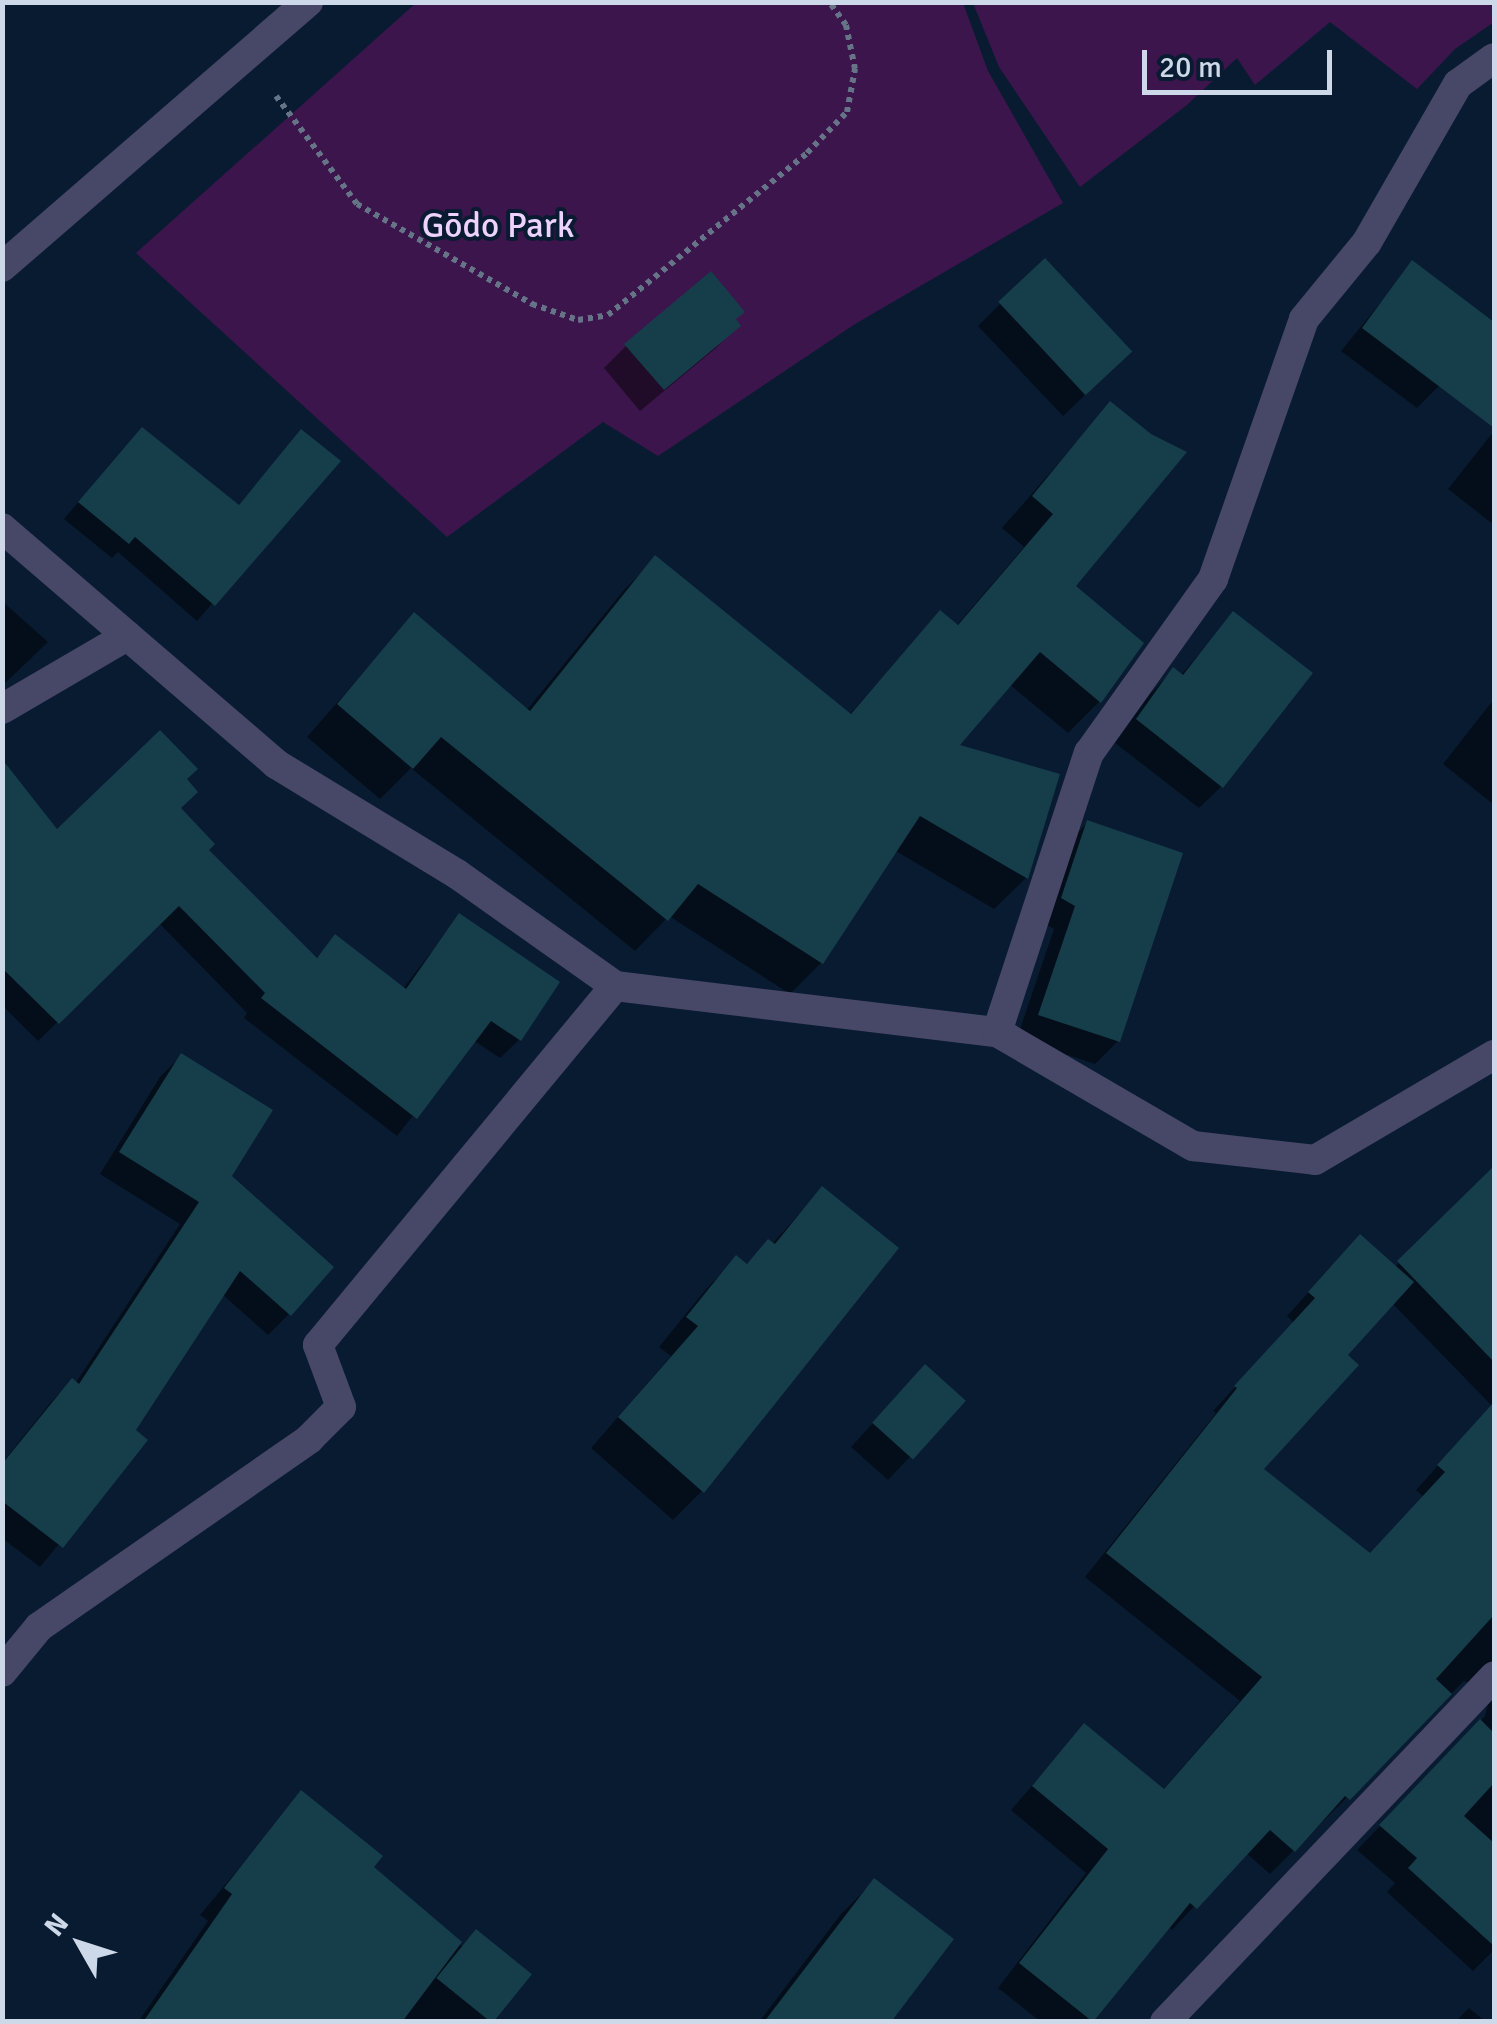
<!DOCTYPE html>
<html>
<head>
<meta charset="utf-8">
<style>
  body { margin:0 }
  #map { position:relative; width:1497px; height:2024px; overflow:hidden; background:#091b31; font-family:Signika,sans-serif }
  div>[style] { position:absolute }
  .green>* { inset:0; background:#3c154c }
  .shadow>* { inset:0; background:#0007 }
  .building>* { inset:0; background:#163d4a; transform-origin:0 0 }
  .path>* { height:6px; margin-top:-3px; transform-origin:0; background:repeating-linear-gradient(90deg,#657487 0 5px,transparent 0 10px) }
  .street>* { height:30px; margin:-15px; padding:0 15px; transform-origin:15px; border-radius:15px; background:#474768 }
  span { translate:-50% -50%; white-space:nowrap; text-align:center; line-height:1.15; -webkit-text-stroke:8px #091b31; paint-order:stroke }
  .park-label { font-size:35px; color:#edd3fb }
  .frame { position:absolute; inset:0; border:5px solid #cdd9e8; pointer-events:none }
  .north { position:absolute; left:30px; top:1894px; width:100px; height:100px; -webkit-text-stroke:8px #091b31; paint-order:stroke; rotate:309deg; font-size:28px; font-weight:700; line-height:40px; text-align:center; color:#cdd9e8 }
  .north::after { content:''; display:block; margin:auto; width:35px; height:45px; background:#cdd9e8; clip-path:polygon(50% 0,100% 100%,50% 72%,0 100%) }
  .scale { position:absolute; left:1142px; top:50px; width:190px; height:45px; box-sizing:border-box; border:5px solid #cdd9e8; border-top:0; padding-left:12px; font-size:30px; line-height:35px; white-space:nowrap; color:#cdd9e8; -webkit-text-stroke:8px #091b31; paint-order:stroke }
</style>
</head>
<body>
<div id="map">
  <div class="green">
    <i style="clip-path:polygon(416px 3px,963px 3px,988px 71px,1063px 203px,855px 324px,658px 456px,603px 422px,447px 537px,136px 253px)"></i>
    <i style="clip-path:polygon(1238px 3px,1494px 3px,1494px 22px,1455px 49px,1417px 89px,1330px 22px,1255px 85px,1237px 58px,1187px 105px,1080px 187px,999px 67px,973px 3px)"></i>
  </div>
  <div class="shadow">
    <i style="clip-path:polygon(1413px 263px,1439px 386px,1417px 408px,1341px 351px)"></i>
    <i style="clip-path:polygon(1000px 304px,1107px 374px,1063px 416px,978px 326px)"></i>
    <i style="clip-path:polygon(733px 320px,738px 326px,716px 348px,640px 411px,604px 368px,626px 346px)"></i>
    <i style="clip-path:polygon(1110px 404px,1072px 586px,1099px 702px,1068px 733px,1009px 684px,955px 747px,1057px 775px,1026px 878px,994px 909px,894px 850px,821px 963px,790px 994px,669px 916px,635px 951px,411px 768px,380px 799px,307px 737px,414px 615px,526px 711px,624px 590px,655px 559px,849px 715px,941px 613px,956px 626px,1024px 547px,1002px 528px)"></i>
    <i style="clip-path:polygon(1494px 431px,1494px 525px,1448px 489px)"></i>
    <i style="clip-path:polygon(301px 432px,337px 461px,197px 621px,118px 552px,112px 558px,64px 519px,126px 446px,237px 507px)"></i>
    <i style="clip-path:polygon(2px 601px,48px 642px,2px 686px)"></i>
    <i style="clip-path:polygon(1233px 615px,1222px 786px,1199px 808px,1115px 743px,1151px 693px,1173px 670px,1180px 676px)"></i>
    <i style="clip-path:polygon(1494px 699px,1494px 805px,1443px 764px)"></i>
    <i style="clip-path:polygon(2px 763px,57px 833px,184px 780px,178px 808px,206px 850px,315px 959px,336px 937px,402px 990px,459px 916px,519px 1040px,500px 1058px,473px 1040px,397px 1136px,244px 1018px,247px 1013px,159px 923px,38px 1041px,2px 1005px)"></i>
    <i style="clip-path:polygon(1087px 823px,1118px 1041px,1095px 1064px,1017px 1038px,1054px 929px,1040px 921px,1065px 846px)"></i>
    <i style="clip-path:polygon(181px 1056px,289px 1314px,268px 1335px,222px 1294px,133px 1431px,145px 1440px,40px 1567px,2px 1538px,2px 1463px,51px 1402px,72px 1381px,75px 1384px,180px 1224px,100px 1174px,160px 1077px)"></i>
    <i style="clip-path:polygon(evenodd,1494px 1170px,1494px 1516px,1448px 1568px,1494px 1612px,1494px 1950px,1473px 1971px,1387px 1892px,1395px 1883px,1357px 1850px,1485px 1716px,1490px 1697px,1483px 1686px,1464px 1681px,1270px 1874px,1245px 1852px,1172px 1930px,1168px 1927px,1093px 2022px,1041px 2022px,998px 1988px,1086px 1873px,1011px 1810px,1084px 1726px,1162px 1791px,1240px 1701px,1085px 1577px,1216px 1413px,1213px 1411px,1294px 1323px,1287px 1316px,1337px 1261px,1394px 1268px,1494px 1170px,1392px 1303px,1492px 1406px,1416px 1490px,1424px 1497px,1369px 1556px,1260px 1469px,1345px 1355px,1392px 1303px)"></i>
    <i style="clip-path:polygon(822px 1189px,896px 1249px,702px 1491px,673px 1520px,591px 1448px,671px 1356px,659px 1347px,707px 1288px,736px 1259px,745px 1266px,768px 1242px,772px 1244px)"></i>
    <i style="clip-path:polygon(903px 1390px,962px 1401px,888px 1480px,851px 1447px)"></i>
    <i style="clip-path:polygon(301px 1794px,370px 1868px,462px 1946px,528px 1974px,490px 2022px,138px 2022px,208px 1921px,200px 1915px)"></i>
    <i style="clip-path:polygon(874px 1881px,888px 2022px,759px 2022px,841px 1914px)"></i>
    <i style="clip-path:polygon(1469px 2008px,1486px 2022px,1455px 2022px)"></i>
  </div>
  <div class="building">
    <i style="left:1045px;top:258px;width:128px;height:64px;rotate:47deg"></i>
    <i style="clip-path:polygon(1412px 260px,1494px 322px,1494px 428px,1362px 328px)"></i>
    <i style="clip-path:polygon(711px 271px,745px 312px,736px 319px,741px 326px,664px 390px,624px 344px)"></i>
    <i style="clip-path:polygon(1110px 401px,1151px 434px,1187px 452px,1076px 586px,1144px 643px,1101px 703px,1040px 652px,960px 745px,1060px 774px,1028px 879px,920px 816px,823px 964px,698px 884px,668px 921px,441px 737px,413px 769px,337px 704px,414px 612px,530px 711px,655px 555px,851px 714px,940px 610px,958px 625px,1053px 514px,1032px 496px)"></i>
    <i style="clip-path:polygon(142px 427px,239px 505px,301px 429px,341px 461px,215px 606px,135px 537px,129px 544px,78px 502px)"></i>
    <i style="clip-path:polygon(1233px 611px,1313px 673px,1223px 788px,1136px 719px,1173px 667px,1183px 675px)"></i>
    <i style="clip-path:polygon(160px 730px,198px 769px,187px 779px,198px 792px,181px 808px,215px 844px,209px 850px,317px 958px,335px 934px,406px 989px,459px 913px,560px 982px,521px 1041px,491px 1021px,417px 1119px,261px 998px,265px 993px,179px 906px,59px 1024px,2px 968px,2px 759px,57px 829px)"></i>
    <i style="clip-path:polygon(1087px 820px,1183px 853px,1120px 1042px,1038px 1015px,1075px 906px,1061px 898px)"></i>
    <i style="clip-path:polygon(181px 1053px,273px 1110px,232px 1176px,334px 1267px,291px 1316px,240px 1271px,136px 1430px,148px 1440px,63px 1548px,2px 1501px,2px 1464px,72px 1378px,79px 1384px,199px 1202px,119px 1152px)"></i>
    <i style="clip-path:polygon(1494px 1166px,1494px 1362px,1397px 1261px)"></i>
    <i style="clip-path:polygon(822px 1186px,899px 1248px,704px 1493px,618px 1417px,698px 1326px,686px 1317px,736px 1255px,747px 1264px,768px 1239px,775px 1244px)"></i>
    <i style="clip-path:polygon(1360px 1234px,1414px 1282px,1348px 1355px,1359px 1365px,1264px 1469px,1370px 1553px,1445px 1472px,1437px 1465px,1494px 1402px,1494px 1615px,1436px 1679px,1452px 1694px,1350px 1800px,1345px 1796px,1295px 1852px,1270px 1830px,1197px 1909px,1190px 1903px,1093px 2022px,1019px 1963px,1108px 1849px,1032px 1786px,1084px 1723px,1164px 1789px,1262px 1677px,1106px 1553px,1237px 1388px,1234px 1386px,1315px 1298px,1308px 1292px)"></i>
    <i style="left:925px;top:1364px;width:55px;height:79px;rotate:42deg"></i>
    <i style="clip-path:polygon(1480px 1719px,1494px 1733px,1494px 1783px,1464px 1816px,1494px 1843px,1494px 1946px,1408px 1868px,1417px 1858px,1379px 1825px)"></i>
    <i style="clip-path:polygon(301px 1790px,383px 1856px,374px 1867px,462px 1942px,402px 2022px,143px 2022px,232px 1894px,224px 1888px)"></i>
    <i style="clip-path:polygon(874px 1878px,954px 1939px,891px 2022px,764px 2022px)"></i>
    <i style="left:476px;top:1929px;width:72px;height:63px;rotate:39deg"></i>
  </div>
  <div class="path">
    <i style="left:276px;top:96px;width:135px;rotate:53.1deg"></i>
    <i style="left:357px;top:204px;width:202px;rotate:29.7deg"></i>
    <i style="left:532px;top:304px;width:49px;rotate:19.2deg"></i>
    <i style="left:578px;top:320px;width:30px;rotate:-9deg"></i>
    <i style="left:608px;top:315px;width:257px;rotate:-39.1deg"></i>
    <i style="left:807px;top:153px;width:57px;rotate:-45.7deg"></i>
    <i style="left:847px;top:112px;width:44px;rotate:-79.5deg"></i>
    <i style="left:855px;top:69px;width:45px;rotate:-101.6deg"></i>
    <i style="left:846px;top:25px;width:29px;rotate:-126deg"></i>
  </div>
  <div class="street">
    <i style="left:2px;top:267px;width:405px;rotate:-40.9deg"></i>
    <i style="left:2px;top:528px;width:362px;rotate:40.7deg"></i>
    <i style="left:276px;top:764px;width:212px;rotate:31.3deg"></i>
    <i style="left:457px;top:874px;width:194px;rotate:35.3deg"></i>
    <i style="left:615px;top:986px;width:385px;rotate:6.9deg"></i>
    <i style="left:997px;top:1032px;width:227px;rotate:30.2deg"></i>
    <i style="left:1193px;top:1146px;width:123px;rotate:6.5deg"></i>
    <i style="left:1315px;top:1160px;width:208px;rotate:-30.4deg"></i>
    <i style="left:2px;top:709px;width:145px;rotate:-30.3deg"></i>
    <i style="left:997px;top:1032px;width:294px;rotate:-71.8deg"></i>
    <i style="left:1089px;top:753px;width:214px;rotate:-54.5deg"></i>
    <i style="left:1213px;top:579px;width:275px;rotate:-70.7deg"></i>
    <i style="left:1304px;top:319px;width:99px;rotate:-50.7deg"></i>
    <i style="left:1367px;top:242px;width:182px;rotate:-60.1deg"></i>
    <i style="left:1458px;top:84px;width:44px;rotate:-35.8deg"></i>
    <i style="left:2px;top:1672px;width:58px;rotate:-50.6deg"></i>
    <i style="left:39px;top:1627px;width:329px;rotate:-34.8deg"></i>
    <i style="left:309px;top:1439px;width:45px;rotate:-45deg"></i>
    <i style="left:341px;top:1407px;width:66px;rotate:-110.4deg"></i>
    <i style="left:318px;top:1345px;width:466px;rotate:-50.4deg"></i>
    <i style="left:1165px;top:2022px;width:477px;rotate:-46.4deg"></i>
  </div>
  <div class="park-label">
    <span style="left:498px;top:226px">Gōdo Park</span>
  </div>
  <div class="frame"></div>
  <div class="north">N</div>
  <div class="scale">20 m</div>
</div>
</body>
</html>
